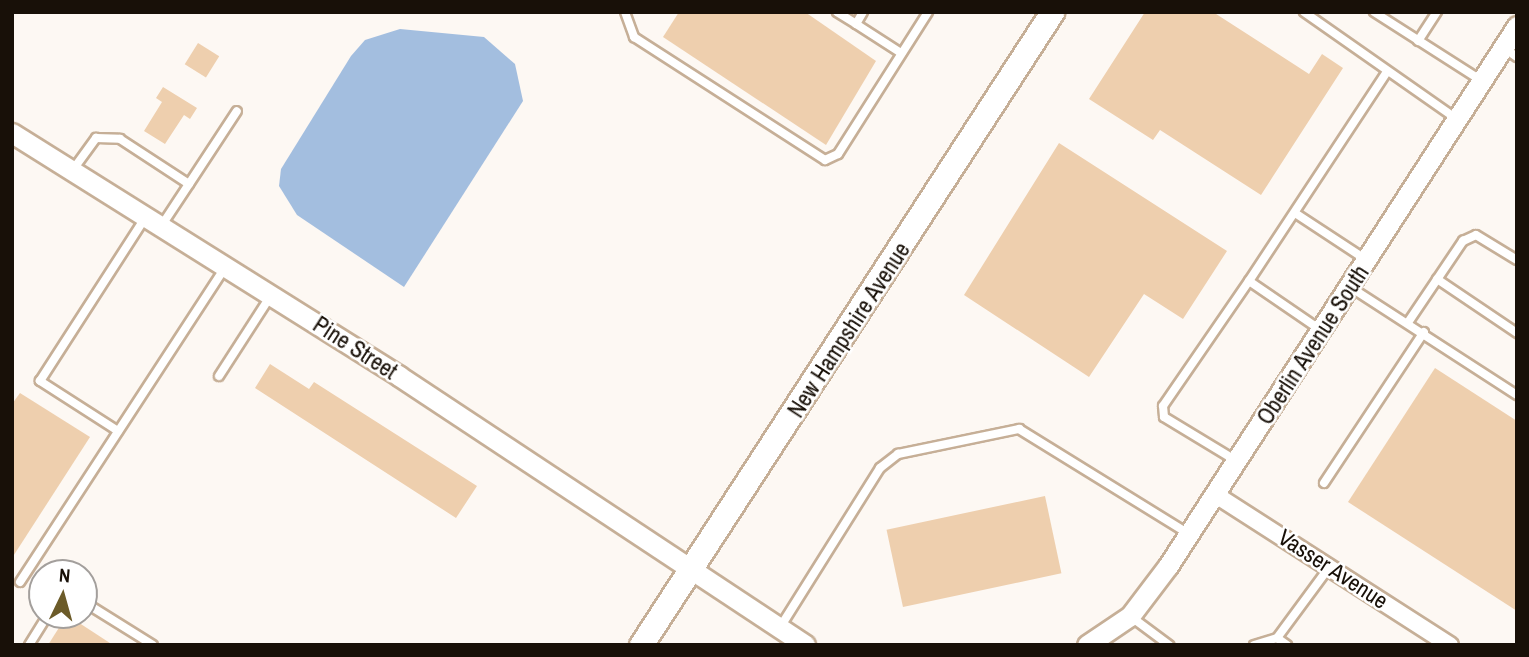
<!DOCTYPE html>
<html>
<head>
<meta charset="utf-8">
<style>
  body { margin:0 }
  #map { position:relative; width:1529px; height:657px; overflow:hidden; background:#fdf8f3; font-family:"Archivo Narrow",sans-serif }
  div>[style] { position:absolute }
  .water>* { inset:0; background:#a3bedf }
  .building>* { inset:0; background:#eecfae; transform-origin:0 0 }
  .roads { filter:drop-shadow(2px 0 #c6af97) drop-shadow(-2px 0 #c6af97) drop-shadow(0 2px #c6af97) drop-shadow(0 -2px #c6af97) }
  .service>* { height:8px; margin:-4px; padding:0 4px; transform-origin:4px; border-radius:4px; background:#fff }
  .minor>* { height:16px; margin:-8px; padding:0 8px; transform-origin:8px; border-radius:8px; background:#fff }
  .tertiary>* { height:19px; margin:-9.5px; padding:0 9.5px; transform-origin:9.5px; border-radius:9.5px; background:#fff }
  .secondary>* { height:23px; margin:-11.5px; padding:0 11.5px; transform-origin:11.5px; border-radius:11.5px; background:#fff }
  span { translate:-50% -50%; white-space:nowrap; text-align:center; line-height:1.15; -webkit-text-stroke:5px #fff; paint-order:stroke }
  .street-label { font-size:23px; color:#181008 }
  .frame { position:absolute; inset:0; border:14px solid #181008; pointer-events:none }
  .north { position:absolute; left:28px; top:559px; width:70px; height:70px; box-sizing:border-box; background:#fff; border:2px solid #a39f9c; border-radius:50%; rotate:5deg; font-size:19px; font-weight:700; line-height:28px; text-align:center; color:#181008 }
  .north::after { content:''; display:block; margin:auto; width:24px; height:32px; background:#6c5b29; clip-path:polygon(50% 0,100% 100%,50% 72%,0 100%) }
</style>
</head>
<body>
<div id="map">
  <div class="water">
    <i style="clip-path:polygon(400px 29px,484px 37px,515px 64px,523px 101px,404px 287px,297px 215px,279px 186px,281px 169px,351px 56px,365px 40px)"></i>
  </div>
  <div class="building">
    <i style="clip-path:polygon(679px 12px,805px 12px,876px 61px,826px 145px,663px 37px)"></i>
    <i style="clip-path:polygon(1145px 12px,1213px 12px,1309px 74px,1322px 54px,1343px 68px,1261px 195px,1160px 130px,1153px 140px,1089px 99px)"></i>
    <i style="left:198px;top:43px;width:25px;height:25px;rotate:32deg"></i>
    <i style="clip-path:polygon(163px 87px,197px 108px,190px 119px,184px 115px,165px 144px,144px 131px,162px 102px,156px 98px)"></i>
    <i style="clip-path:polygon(1059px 143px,1227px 251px,1183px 319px,1144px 294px,1089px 377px,964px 295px)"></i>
    <i style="clip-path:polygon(270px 364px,309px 389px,314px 382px,477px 486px,456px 518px,255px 388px)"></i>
    <i style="clip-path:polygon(1435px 368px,1517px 421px,1517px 611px,1348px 502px)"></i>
    <i style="clip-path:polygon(20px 393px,90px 437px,12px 558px,12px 404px)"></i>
    <i style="left:1045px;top:496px;width:79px;height:162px;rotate:78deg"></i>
    <i style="clip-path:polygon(67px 615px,113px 645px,48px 645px)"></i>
  </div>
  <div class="roads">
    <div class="service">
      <i style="left:625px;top:12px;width:27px;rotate:70deg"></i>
      <i style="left:634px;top:37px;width:227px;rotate:32.8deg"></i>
      <i style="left:825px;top:160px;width:14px;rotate:-25deg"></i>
      <i style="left:838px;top:154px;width:168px;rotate:-57.6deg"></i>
      <i style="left:837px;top:12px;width:22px;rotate:32deg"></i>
      <i style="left:856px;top:24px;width:14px;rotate:-60deg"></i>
      <i style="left:1304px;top:12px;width:187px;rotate:35deg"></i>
      <i style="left:1374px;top:12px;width:128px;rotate:32.6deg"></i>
      <i style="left:856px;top:24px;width:54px;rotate:32.8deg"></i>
      <i style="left:1418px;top:41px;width:35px;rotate:-57deg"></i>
      <i style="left:1503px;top:47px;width:17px;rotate:36deg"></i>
      <i style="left:72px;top:171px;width:41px;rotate:-54deg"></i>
      <i style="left:96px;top:138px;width:24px;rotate:2deg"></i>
      <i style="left:120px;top:139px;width:82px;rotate:33.1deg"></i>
      <i style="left:189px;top:184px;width:49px;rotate:123.4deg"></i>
      <i style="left:189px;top:184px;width:87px;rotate:-56.7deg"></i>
      <i style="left:1295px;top:213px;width:84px;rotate:33.3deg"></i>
      <i style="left:1437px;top:279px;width:97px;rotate:34deg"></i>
      <i style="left:1249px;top:281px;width:250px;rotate:-56.6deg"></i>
      <i style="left:1350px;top:287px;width:199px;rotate:32.9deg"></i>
      <i style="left:1409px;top:321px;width:97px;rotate:-56deg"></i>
      <i style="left:1463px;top:241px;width:14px;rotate:-25deg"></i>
      <i style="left:1476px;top:235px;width:48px;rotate:31.4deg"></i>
      <i style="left:219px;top:376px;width:94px;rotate:-57.2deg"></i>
      <i style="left:118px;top:431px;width:93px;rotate:-147.3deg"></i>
      <i style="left:40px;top:381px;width:194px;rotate:-57.2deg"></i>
      <i style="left:1235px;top:460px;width:83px;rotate:-148.8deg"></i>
      <i style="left:1164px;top:417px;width:11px;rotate:-95deg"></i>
      <i style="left:1163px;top:406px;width:152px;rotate:-55.5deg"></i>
      <i style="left:1249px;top:281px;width:85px;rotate:34.4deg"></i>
      <i style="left:1324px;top:483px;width:181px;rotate:-56.5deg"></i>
      <i style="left:20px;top:582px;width:375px;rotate:-56.9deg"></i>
      <i style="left:84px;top:602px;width:81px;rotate:31.9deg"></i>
      <i style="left:1130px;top:616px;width:49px;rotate:36.6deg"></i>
      <i style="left:779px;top:629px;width:190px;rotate:-57.9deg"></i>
      <i style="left:880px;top:468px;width:23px;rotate:-38deg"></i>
      <i style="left:898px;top:454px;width:124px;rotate:-11.7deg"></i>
      <i style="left:1019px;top:429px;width:200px;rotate:31.7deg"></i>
      <i style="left:29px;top:645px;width:36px;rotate:-58deg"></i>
      <i style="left:1254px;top:645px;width:24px;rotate:-17deg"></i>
      <i style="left:1287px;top:645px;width:12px;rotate:-145deg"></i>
      <i style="left:1277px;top:638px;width:89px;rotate:-53.6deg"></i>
    </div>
    <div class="minor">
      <i style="left:1216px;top:495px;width:278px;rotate:32.7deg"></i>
    </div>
    <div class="tertiary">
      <i style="left:12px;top:133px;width:457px;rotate:32.1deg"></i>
      <i style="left:399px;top:376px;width:487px;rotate:33.5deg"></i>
      <i style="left:1087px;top:645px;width:52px;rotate:-34deg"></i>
      <i style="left:1130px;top:616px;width:63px;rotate:-52.8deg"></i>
      <i style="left:1168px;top:566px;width:643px;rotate:-57.13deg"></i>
    </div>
    <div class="secondary">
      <i style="left:641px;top:645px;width:755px;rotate:-57deg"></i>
    </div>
  </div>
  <div class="street-label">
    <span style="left:849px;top:330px;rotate:-57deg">New Hampshire Avenue</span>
    <span style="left:1313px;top:345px;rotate:-57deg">Oberlin Avenue South</span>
    <span style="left:355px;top:348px;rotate:33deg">Pine Street</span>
    <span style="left:1333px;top:569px;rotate:33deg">Vasser Avenue</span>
  </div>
  <div class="frame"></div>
  <div class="north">N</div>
</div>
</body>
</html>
